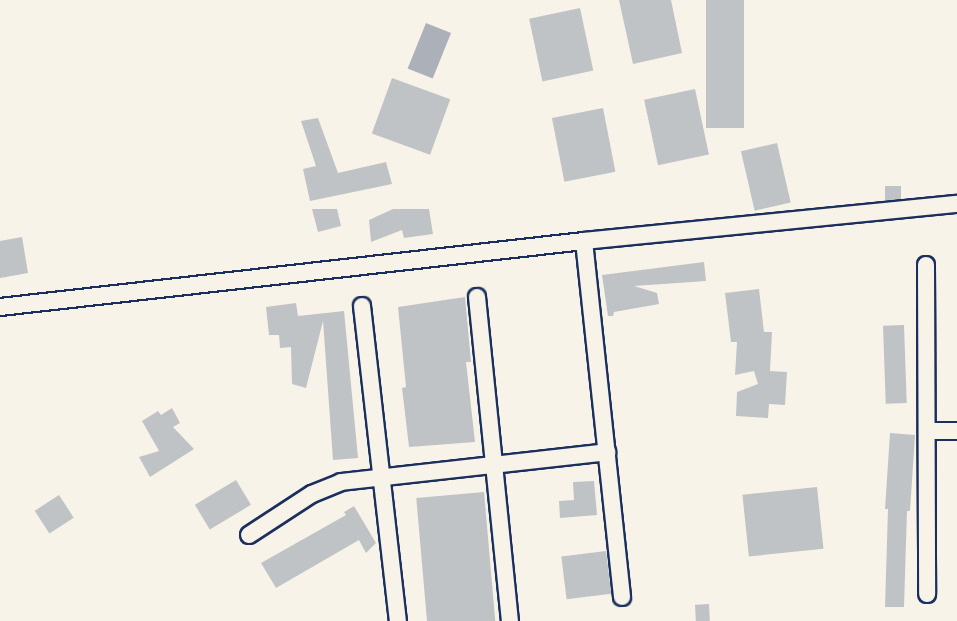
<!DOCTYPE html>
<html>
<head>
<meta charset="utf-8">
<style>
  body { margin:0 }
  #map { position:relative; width:957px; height:621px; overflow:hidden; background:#f7f3e8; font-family:Mali,sans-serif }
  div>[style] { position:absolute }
  .water>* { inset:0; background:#acb0b9; transform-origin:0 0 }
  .building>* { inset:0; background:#c0c3c5; transform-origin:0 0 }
  .roads { filter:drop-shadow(2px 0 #1b2f5e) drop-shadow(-2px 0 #1b2f5e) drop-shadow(0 2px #1b2f5e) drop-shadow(0 -2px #1b2f5e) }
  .minor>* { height:16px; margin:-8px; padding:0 8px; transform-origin:8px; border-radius:8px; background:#f7f3e8 }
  span { translate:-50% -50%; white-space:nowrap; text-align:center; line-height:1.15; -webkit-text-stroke:4.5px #f7f3e8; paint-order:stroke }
</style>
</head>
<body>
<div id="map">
  <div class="water">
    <i style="left:426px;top:23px;width:27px;height:49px;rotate:22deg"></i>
  </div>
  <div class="building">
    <i style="clip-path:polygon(619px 0,671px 0,682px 53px,633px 64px)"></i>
    <i style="left:706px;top:0;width:38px;height:128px"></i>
    <i style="left:580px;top:8px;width:64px;height:52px;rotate:78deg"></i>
    <i style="left:392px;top:78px;width:62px;height:59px;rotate:20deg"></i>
    <i style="left:695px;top:89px;width:67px;height:52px;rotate:78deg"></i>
    <i style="left:603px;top:108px;width:65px;height:52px;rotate:79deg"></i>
    <i style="clip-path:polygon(318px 118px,338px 173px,386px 162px,392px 184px,310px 201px,303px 169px,316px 166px,301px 121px)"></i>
    <i style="left:777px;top:143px;width:61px;height:37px;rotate:77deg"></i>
    <i style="left:885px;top:186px;width:16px;height:14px"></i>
    <i style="clip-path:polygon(312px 209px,337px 209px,341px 226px,318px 232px)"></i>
    <i style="clip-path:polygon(393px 209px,429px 209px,433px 234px,404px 238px,402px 230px,371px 242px,369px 220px)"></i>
    <i style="clip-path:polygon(22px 237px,28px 273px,0 278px,0 241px)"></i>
    <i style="clip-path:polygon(704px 262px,706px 281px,634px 286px,657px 293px,659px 304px,614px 312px,613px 316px,608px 316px,602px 275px)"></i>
    <i style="clip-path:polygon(759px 289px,764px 332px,772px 332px,770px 371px,787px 372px,785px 405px,769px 404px,768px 418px,736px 416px,737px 392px,758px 384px,754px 371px,735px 375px,737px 342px,731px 342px,725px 293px)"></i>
    <i style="clip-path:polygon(465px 297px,471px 362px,466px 362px,475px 442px,409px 447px,402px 388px,406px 387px,398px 307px)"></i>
    <i style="clip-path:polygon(296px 303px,298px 316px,344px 311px,358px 458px,333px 460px,323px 321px,306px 388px,292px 384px,291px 347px,280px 348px,279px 335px,269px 335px,266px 307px)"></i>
    <i style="left:904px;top:325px;width:78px;height:21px;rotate:88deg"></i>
    <i style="clip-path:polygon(172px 408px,180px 423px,173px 427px,194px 449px,150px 477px,139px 457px,159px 451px,142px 421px,158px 411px,161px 415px)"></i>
    <i style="clip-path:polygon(890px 433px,915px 435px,910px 511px,907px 511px,904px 607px,885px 607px,888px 509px,885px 509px)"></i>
    <i style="left:236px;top:480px;width:29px;height:48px;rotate:59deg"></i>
    <i style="clip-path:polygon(594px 481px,597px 515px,560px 518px,559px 501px,574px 500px,573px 482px)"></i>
    <i style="left:817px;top:487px;width:62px;height:75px;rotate:84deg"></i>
    <i style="left:484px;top:492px;width:130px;height:68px;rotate:85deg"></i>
    <i style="left:59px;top:495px;width:27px;height:29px;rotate:57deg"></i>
    <i style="clip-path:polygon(354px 506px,376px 543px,366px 553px,359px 540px,276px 588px,261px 563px,346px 515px,344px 512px)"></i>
    <i style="left:606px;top:551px;width:43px;height:45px;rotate:83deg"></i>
    <i style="left:709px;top:604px;width:17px;height:14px;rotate:87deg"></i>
  </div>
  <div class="roads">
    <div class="minor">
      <i style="left:584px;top:241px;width:358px;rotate:83.9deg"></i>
      <i style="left:926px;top:265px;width:329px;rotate:89.8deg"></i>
      <i style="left:477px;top:297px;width:326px;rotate:84.2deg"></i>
      <i style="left:362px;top:306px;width:317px;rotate:83.5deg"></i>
      <i style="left:0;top:307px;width:588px;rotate:-6.45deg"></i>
      <i style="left:584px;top:241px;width:375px;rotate:-5.7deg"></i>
      <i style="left:927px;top:431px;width:30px"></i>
      <i style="left:249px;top:535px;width:75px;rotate:-33.1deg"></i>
      <i style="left:312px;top:494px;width:31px;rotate:-22deg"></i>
      <i style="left:341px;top:482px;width:268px;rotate:-6.4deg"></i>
    </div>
  </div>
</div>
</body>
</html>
